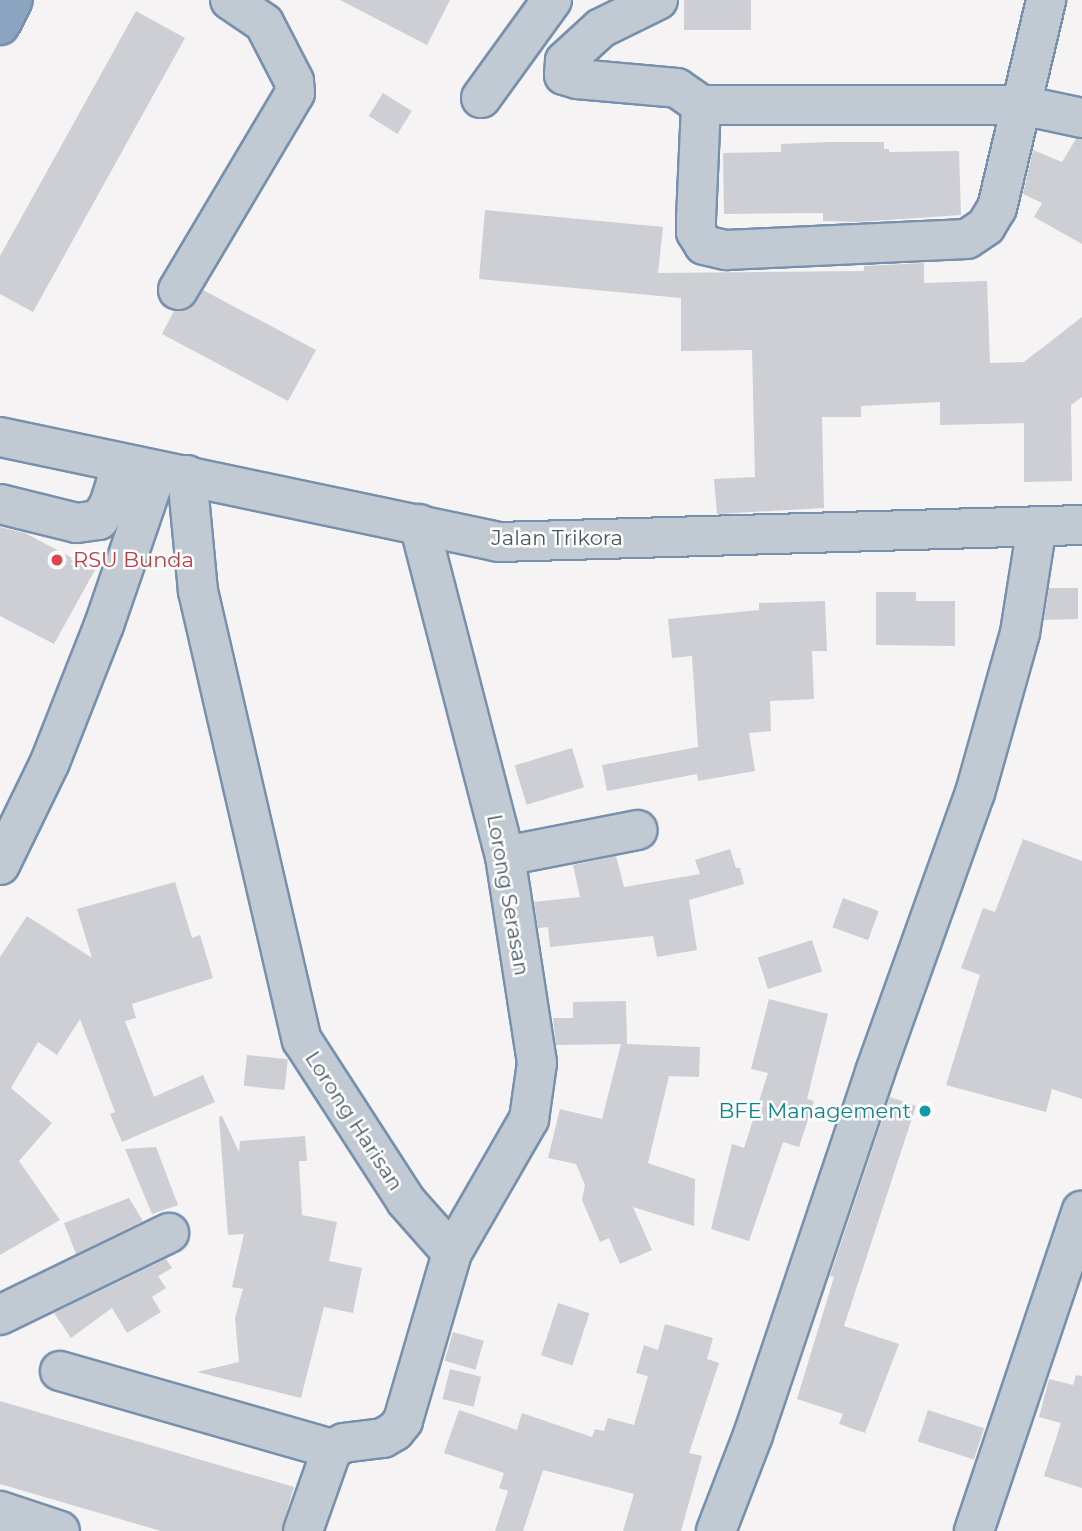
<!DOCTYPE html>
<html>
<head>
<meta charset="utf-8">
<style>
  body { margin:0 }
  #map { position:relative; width:1082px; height:1531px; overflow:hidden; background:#f5f3f3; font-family:Montserrat,sans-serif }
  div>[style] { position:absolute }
  .building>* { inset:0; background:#cdcfd5; transform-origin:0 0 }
  .roads { filter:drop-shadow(2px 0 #7690ad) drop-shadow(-2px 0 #7690ad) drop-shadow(0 2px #7690ad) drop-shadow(0 -2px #7690ad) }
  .minor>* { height:38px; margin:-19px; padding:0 19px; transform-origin:19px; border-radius:19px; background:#c1cad2 }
  .highway>* { height:38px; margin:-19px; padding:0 19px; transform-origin:19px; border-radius:19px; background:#8ba5c1 }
  .dots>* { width:19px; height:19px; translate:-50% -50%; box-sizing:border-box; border:4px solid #fff; border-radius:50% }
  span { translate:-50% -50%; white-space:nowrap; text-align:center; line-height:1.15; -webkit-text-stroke:5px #fff; paint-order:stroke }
  .street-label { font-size:21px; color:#4a5661 }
  .health-label { font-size:21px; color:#be3a42 }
  .left { translate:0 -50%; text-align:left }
  .culture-label { font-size:21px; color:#0d838f }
  .right { translate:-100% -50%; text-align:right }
</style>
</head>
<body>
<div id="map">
  <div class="building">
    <i style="clip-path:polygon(340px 0,450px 0,427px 45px)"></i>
    <i style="left:684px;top:0;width:67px;height:30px"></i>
    <i style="clip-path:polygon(136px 11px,185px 38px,33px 312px,0 294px,0 256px)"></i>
    <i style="left:383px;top:93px;width:34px;height:27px;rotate:32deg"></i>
    <i style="clip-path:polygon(1076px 139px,1082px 139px,1082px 244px,1034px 217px,1042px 203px,1023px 194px,1033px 150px,1062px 162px)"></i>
    <i style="clip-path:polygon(827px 142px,884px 142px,884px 149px,889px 149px,889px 152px,959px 151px,961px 215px,858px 222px,823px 221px,823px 213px,724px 214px,723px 153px,781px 152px,781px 144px)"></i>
    <i style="clip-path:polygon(485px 210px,663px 227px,658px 273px,864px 271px,864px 266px,924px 263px,924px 283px,987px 281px,990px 363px,1024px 362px,1082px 317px,1082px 397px,1071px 405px,1072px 481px,1024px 482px,1024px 423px,940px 425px,940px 402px,861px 406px,861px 417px,822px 417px,824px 508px,717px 514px,714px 479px,755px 477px,752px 350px,681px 351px,681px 298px,479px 279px)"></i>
    <i style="clip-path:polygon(203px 290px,316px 350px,288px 401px,162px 334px,174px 311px,189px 309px)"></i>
    <i style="clip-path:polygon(0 527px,25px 533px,95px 570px,54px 644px,0 616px)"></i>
    <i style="clip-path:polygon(1049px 588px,1078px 588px,1078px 619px,1044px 620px)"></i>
    <i style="clip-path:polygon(876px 592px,916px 592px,916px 601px,955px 601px,955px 646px,876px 645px)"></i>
    <i style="clip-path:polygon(825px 601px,827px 651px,812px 651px,814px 699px,770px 701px,771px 731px,749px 733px,755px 771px,698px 781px,697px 774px,607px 791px,602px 765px,698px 747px,692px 656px,672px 658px,668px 619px,759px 610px,759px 603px)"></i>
    <i style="left:572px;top:748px;width:41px;height:60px;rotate:73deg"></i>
    <i style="clip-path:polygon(1023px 839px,1082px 861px,1082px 1099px,1052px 1089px,1046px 1112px,946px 1085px,980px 975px,961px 968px,983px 908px,995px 912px)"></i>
    <i style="clip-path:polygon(730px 849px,736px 868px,740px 868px,744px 884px,689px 900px,697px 950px,657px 957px,653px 936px,550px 947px,548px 927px,538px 928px,534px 902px,580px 897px,573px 865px,616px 856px,624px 887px,700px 874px,695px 860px)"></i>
    <i style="clip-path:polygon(175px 882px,192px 938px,200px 935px,213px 978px,132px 1004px,136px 1018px,125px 1021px,154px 1097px,203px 1075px,215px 1102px,122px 1142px,110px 1114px,115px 1112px,80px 1019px,57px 1055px,38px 1042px,11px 1088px,52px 1123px,19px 1161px,60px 1220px,0 1255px,0 957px,27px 916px,92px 958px,77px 909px)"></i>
    <i style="left:843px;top:898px;width:38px;height:31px;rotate:20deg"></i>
    <i style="left:812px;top:940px;width:33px;height:57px;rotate:72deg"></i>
    <i style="clip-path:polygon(769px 999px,828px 1014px,807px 1099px,814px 1101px,799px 1147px,783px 1142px,749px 1241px,711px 1229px,732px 1144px,744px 1148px,768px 1073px,751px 1069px)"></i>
    <i style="clip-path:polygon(626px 1001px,627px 1044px,700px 1047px,699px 1077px,669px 1076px,648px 1163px,695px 1179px,694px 1226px,633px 1207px,652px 1250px,620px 1264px,609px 1238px,600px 1242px,582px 1200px,585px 1185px,576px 1164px,548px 1158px,560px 1109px,602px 1119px,621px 1044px,556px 1045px,553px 1018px,573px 1018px,573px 1002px)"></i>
    <i style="left:247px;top:1055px;width:41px;height:31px;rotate:6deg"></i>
    <i style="clip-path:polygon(890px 1097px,916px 1106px,844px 1326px,899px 1344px,865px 1433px,839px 1424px,843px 1414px,797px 1399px,834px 1277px,830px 1276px)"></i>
    <i style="clip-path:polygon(222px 1116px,239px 1152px,240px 1141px,305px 1136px,307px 1161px,299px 1161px,302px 1215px,337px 1222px,329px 1261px,362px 1268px,353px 1313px,324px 1307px,301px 1398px,197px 1372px,239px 1362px,235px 1318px,243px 1289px,232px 1287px,244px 1234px,228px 1235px,219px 1117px)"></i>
    <i style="clip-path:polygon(156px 1147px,178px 1205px,152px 1214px,125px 1149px)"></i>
    <i style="clip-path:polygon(129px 1198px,143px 1221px,76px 1254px,64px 1223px)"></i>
    <i style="clip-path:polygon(166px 1259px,172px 1268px,158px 1276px,166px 1288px,152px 1297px,161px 1312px,127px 1333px,112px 1308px,71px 1338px,54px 1313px)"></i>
    <i style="left:558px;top:1303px;width:33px;height:55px;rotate:18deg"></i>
    <i style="clip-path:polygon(665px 1324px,713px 1338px,707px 1359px,719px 1363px,689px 1453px,702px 1456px,681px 1531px,623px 1531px,634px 1494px,543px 1470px,523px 1531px,495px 1531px,508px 1491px,499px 1488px,504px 1473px,444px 1453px,459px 1410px,517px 1430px,522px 1413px,592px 1437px,595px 1429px,604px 1431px,608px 1418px,634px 1425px,648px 1376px,636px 1373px,644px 1345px,658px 1350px)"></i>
    <i style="left:453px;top:1332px;width:32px;height:30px;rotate:16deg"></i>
    <i style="left:450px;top:1369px;width:32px;height:31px;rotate:14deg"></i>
    <i style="clip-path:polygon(1076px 1375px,1082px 1376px,1082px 1488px,1044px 1476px,1061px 1423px,1039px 1417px,1049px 1379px,1073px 1385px)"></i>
    <i style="clip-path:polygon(0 1401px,294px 1487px,281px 1531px,161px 1531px,0 1484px)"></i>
    <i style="left:928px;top:1410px;width:59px;height:33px;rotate:18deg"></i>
  </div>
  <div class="roads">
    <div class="minor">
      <i style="left:658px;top:0;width:64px;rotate:153.8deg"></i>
      <i style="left:601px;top:28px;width:49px;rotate:137.5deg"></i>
      <i style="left:565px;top:61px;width:14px;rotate:94deg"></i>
      <i style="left:564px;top:75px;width:14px;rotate:17deg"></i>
      <i style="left:577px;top:79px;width:100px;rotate:5.1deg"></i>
      <i style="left:677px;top:88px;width:29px;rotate:35deg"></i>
      <i style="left:701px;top:105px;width:320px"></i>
      <i style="left:1021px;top:105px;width:62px;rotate:12deg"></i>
      <i style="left:481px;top:98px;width:121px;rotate:-54.1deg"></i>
      <i style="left:701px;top:105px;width:114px;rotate:92.5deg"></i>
      <i style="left:696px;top:219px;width:13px;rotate:90deg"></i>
      <i style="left:696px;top:232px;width:15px;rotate:58deg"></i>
      <i style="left:704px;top:245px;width:23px;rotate:13deg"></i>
      <i style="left:726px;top:250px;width:241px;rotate:-2.6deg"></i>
      <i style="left:967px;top:239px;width:23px;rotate:-34deg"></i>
      <i style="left:986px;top:226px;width:21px;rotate:-59deg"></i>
      <i style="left:997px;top:208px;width:214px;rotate:-76.7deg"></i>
      <i style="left:178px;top:290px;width:229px;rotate:-59.3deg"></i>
      <i style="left:295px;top:93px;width:12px;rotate:-95deg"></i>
      <i style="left:294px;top:81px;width:65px;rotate:-117.3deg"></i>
      <i style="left:264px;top:23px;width:41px;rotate:-145.9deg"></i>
      <i style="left:0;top:437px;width:510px;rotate:11.88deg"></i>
      <i style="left:499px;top:542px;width:583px;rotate:-1.67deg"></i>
      <i style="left:187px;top:475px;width:117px;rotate:84.6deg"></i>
      <i style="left:198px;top:591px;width:461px;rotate:77deg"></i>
      <i style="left:302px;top:1040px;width:192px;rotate:57.1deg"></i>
      <i style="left:406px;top:1201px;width:69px;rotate:48.5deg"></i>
      <i style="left:452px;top:1253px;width:175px;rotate:106.3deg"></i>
      <i style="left:403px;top:1421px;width:13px;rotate:129deg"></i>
      <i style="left:395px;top:1431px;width:14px;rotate:150deg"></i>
      <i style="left:383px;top:1438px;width:39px;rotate:173deg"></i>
      <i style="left:344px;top:1443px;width:13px;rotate:153deg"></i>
      <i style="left:332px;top:1449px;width:87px;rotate:109.5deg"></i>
      <i style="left:0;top:504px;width:79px;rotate:13.9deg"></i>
      <i style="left:77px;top:523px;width:22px;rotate:-8deg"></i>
      <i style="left:99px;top:520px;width:18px;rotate:-56deg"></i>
      <i style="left:109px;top:505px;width:43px;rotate:-72.4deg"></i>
      <i style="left:419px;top:524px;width:343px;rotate:75.5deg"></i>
      <i style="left:505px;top:856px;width:209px;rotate:81.2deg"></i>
      <i style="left:537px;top:1063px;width:57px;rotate:98.1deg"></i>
      <i style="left:529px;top:1119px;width:155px;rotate:119.9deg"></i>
      <i style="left:505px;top:856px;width:135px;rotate:-11.1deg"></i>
      <i style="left:0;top:865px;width:114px;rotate:-64.1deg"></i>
      <i style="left:50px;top:762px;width:147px;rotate:-68.5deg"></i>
      <i style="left:104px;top:625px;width:163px;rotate:-71deg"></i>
      <i style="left:0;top:1315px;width:188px;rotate:-25.9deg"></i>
      <i style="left:60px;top:1371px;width:283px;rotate:16deg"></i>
      <i style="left:0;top:1511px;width:63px;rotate:18.4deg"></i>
      <i style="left:716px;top:1531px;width:103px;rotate:-68.9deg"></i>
      <i style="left:753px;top:1435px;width:383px;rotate:-71.4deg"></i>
      <i style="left:875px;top:1072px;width:296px;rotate:-70.3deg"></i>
      <i style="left:975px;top:793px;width:166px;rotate:-74.3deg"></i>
      <i style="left:1020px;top:633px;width:108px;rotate:-81deg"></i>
      <i style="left:974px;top:1531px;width:338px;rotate:-71.4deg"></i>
    </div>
    <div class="highway">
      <i style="left:0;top:25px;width:28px;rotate:-63deg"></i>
    </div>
  </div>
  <div class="dots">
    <i style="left:57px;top:560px;background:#e0444e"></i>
    <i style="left:925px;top:1111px;background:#0f9aa8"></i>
  </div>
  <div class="street-label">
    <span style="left:557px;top:538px">Jalan Trikora</span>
    <span style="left:508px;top:895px;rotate:80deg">Lorong Serasan</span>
    <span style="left:354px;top:1121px;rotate:57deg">Lorong Harisan</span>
  </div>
  <div class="health-label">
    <span class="left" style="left:73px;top:560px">RSU Bunda</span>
  </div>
  <div class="culture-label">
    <span class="right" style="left:911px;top:1111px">BFE Management</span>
  </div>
</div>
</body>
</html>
